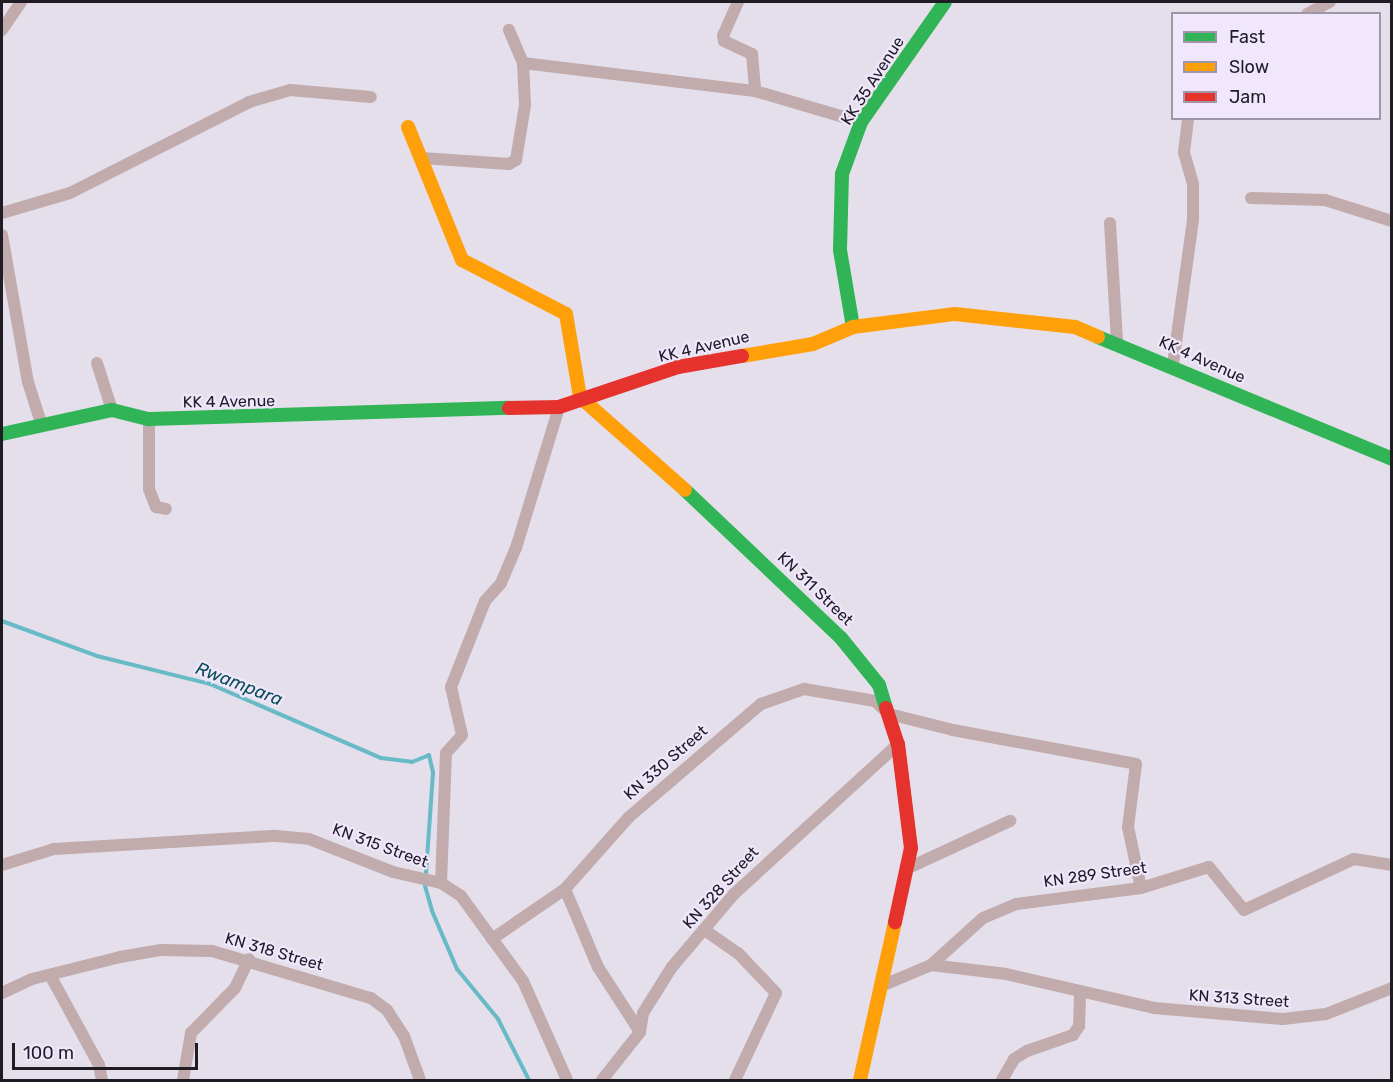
<!DOCTYPE html>
<html>
<head>
<meta charset="utf-8">
<style>
  body { margin:0 }
  #map { position:relative; width:1393px; height:1082px; overflow:hidden; background:#e4dfea; font-family:Rubik,sans-serif }
  div>[style] { position:absolute }
  .stream>* { height:4px; margin:-2px; padding:0 2px; transform-origin:2px; border-radius:2px; background:#67bac6 }
  .street>* { height:12px; margin:-6px; padding:0 6px; transform-origin:6px; border-radius:6px; background:#c1abac }
  .fast>* { height:14px; margin:-7px; padding:0 7px; transform-origin:7px; border-radius:7px; background:#30b455 }
  .slow>* { height:14px; margin:-7px; padding:0 7px; transform-origin:7px; border-radius:7px; background:#ff9f0a }
  .jam>* { height:14px; margin:-7px; padding:0 7px; transform-origin:7px; border-radius:7px; background:#e5322d }
  span { translate:-50% -50%; white-space:nowrap; text-align:center; line-height:1.15; -webkit-text-stroke:4.5px #f0e7fd; paint-order:stroke }
  .street-label { font-size:16px; color:#1f1c23 }
  .water-label { font-size:18px; color:#074e56; font-style:italic }
  .frame { position:absolute; inset:0; border:3px solid #1f1c23; pointer-events:none }
  .legend { position:absolute; left:1171px; top:12px; width:210px; height:108px; box-sizing:border-box; background:#f0e7fd; border:2px solid #9c96a6; margin:0; padding:8px 10px; list-style:none; font-size:18px; color:#1f1c23 }
  .legend li { display:flex; align-items:center; gap:12px; height:30px }
  .legend b { width:30px; border:2px solid #9c96a6 }
  .scale { position:absolute; left:12px; top:1043px; width:186px; height:27px; box-sizing:border-box; border:3px solid #1f1c23; border-top:0; padding-left:8px; font-size:18px; line-height:21px; white-space:nowrap; color:#1f1c23; -webkit-text-stroke:4px #f0e7fd; paint-order:stroke }
</style>
</head>
<body>
<div id="map">
  <div class="stream">
    <i style="left:2px;top:621px;width:101px;rotate:20.2deg"></i>
    <i style="left:97px;top:656px;width:116px;rotate:13.9deg"></i>
    <i style="left:210px;top:684px;width:186px;rotate:23.4deg"></i>
    <i style="left:381px;top:758px;width:31px;rotate:7deg"></i>
    <i style="left:412px;top:762px;width:18px;rotate:-22deg"></i>
    <i style="left:429px;top:755px;width:18px;rotate:77deg"></i>
    <i style="left:433px;top:773px;width:113px;rotate:94deg"></i>
    <i style="left:425px;top:886px;width:26px;rotate:74deg"></i>
    <i style="left:432px;top:911px;width:63px;rotate:66.7deg"></i>
    <i style="left:457px;top:969px;width:65px;rotate:50.6deg"></i>
    <i style="left:498px;top:1019px;width:68px;rotate:63.1deg"></i>
  </div>
  <div class="street">
    <i style="left:738px;top:2px;width:36px;rotate:114deg"></i>
    <i style="left:723px;top:35px;width:6px;rotate:81deg"></i>
    <i style="left:724px;top:41px;width:31px;rotate:25deg"></i>
    <i style="left:752px;top:54px;width:37px;rotate:85deg"></i>
    <i style="left:755px;top:91px;width:110px;rotate:16.3deg"></i>
    <i style="left:1307px;top:14px;width:26px;rotate:-28deg"></i>
    <i style="left:2px;top:30px;width:34px;rotate:-56deg"></i>
    <i style="left:523px;top:63px;width:234px;rotate:6.9deg"></i>
    <i style="left:422px;top:158px;width:87px;rotate:3.9deg"></i>
    <i style="left:509px;top:164px;width:8px;rotate:-30deg"></i>
    <i style="left:516px;top:160px;width:56px;rotate:-80.7deg"></i>
    <i style="left:525px;top:105px;width:42px;rotate:-92.7deg"></i>
    <i style="left:523px;top:63px;width:36px;rotate:-113deg"></i>
    <i style="left:1251px;top:198px;width:74px;rotate:1.5deg"></i>
    <i style="left:1325px;top:200px;width:70px;rotate:17.4deg"></i>
    <i style="left:2px;top:213px;width:71px;rotate:-16.4deg"></i>
    <i style="left:70px;top:193px;width:201px;rotate:-26.9deg"></i>
    <i style="left:249px;top:102px;width:43px;rotate:-16.3deg"></i>
    <i style="left:290px;top:90px;width:81px;rotate:4.9deg"></i>
    <i style="left:1110px;top:223px;width:118px;rotate:86.6deg"></i>
    <i style="left:2px;top:235px;width:149px;rotate:80deg"></i>
    <i style="left:28px;top:382px;width:46px;rotate:72.3deg"></i>
    <i style="left:97px;top:363px;width:49px;rotate:72.3deg"></i>
    <i style="left:1173px;top:364px;width:145px;rotate:-82.1deg"></i>
    <i style="left:1193px;top:220px;width:36px;rotate:-90deg"></i>
    <i style="left:1193px;top:184px;width:33px;rotate:-106deg"></i>
    <i style="left:1184px;top:152px;width:34px;rotate:-83deg"></i>
    <i style="left:149px;top:419px;width:70px;rotate:90deg"></i>
    <i style="left:149px;top:489px;width:19px;rotate:69deg"></i>
    <i style="left:156px;top:507px;width:10px;rotate:11deg"></i>
    <i style="left:2px;top:865px;width:54px;rotate:-17.1deg"></i>
    <i style="left:54px;top:849px;width:222px;rotate:-3.4deg"></i>
    <i style="left:276px;top:836px;width:33px;rotate:5deg"></i>
    <i style="left:309px;top:839px;width:90px;rotate:21.4deg"></i>
    <i style="left:393px;top:872px;width:49px;rotate:12.9deg"></i>
    <i style="left:441px;top:883px;width:24px;rotate:33deg"></i>
    <i style="left:461px;top:896px;width:105px;rotate:53.9deg"></i>
    <i style="left:523px;top:981px;width:108px;rotate:66deg"></i>
    <i style="left:906px;top:869px;width:115px;rotate:-24.8deg"></i>
    <i style="left:441px;top:883px;width:130px;rotate:-87.8deg"></i>
    <i style="left:446px;top:753px;width:24px;rotate:-48deg"></i>
    <i style="left:462px;top:735px;width:49px;rotate:-102.9deg"></i>
    <i style="left:451px;top:687px;width:92px;rotate:-68.4deg"></i>
    <i style="left:485px;top:601px;width:24px;rotate:-48deg"></i>
    <i style="left:501px;top:583px;width:38px;rotate:-67deg"></i>
    <i style="left:516px;top:548px;width:147px;rotate:-73deg"></i>
    <i style="left:565px;top:889px;width:85px;rotate:67.1deg"></i>
    <i style="left:598px;top:967px;width:77px;rotate:57.1deg"></i>
    <i style="left:706px;top:931px;width:39px;rotate:35deg"></i>
    <i style="left:738px;top:953px;width:55px;rotate:46.5deg"></i>
    <i style="left:776px;top:993px;width:96px;rotate:115.2deg"></i>
    <i style="left:492px;top:939px;width:88px;rotate:-34.4deg"></i>
    <i style="left:565px;top:889px;width:96px;rotate:-48.4deg"></i>
    <i style="left:629px;top:817px;width:174px;rotate:-40.6deg"></i>
    <i style="left:761px;top:704px;width:46px;rotate:-19.2deg"></i>
    <i style="left:804px;top:689px;width:72px;rotate:9.6deg"></i>
    <i style="left:875px;top:701px;width:19px;rotate:43deg"></i>
    <i style="left:889px;top:714px;width:66px;rotate:14deg"></i>
    <i style="left:953px;top:730px;width:186px;rotate:10.5deg"></i>
    <i style="left:1136px;top:764px;width:64px;rotate:97.2deg"></i>
    <i style="left:1128px;top:827px;width:62px;rotate:78deg"></i>
    <i style="left:931px;top:965px;width:70px;rotate:-42.1deg"></i>
    <i style="left:983px;top:918px;width:36px;rotate:-23deg"></i>
    <i style="left:1016px;top:904px;width:126px;rotate:-7.3deg"></i>
    <i style="left:1141px;top:888px;width:71px;rotate:-17.2deg"></i>
    <i style="left:1209px;top:867px;width:55px;rotate:50.9deg"></i>
    <i style="left:1244px;top:910px;width:121px;rotate:-24.9deg"></i>
    <i style="left:1354px;top:859px;width:38px;rotate:9deg"></i>
    <i style="left:50px;top:975px;width:102px;rotate:61.4deg"></i>
    <i style="left:99px;top:1065px;width:15px;rotate:79deg"></i>
    <i style="left:886px;top:984px;width:49px;rotate:-22.9deg"></i>
    <i style="left:931px;top:965px;width:76px;rotate:6.8deg"></i>
    <i style="left:1006px;top:974px;width:152px;rotate:12.9deg"></i>
    <i style="left:1154px;top:1008px;width:129px;rotate:4.9deg"></i>
    <i style="left:1283px;top:1019px;width:43px;rotate:-6.6deg"></i>
    <i style="left:1326px;top:1014px;width:71px;rotate:-21.5deg"></i>
    <i style="left:2px;top:993px;width:33px;rotate:-25deg"></i>
    <i style="left:32px;top:979px;width:91px;rotate:-14deg"></i>
    <i style="left:120px;top:957px;width:42px;rotate:-9.7deg"></i>
    <i style="left:161px;top:950px;width:51px;rotate:1.1deg"></i>
    <i style="left:212px;top:951px;width:166px;rotate:16.5deg"></i>
    <i style="left:371px;top:998px;width:20px;rotate:37deg"></i>
    <i style="left:387px;top:1010px;width:31px;rotate:57deg"></i>
    <i style="left:404px;top:1036px;width:47px;rotate:70deg"></i>
    <i style="left:183px;top:1080px;width:48px;rotate:-80.3deg"></i>
    <i style="left:191px;top:1033px;width:63px;rotate:-45.6deg"></i>
    <i style="left:235px;top:988px;width:32px;rotate:-64deg"></i>
    <i style="left:602px;top:1080px;width:61px;rotate:-51.6deg"></i>
    <i style="left:640px;top:1032px;width:19px;rotate:-81deg"></i>
    <i style="left:643px;top:1013px;width:54px;rotate:-57.8deg"></i>
    <i style="left:672px;top:967px;width:96px;rotate:-49.7deg"></i>
    <i style="left:734px;top:894px;width:222px;rotate:-42.4deg"></i>
    <i style="left:1002px;top:1080px;width:24px;rotate:-60deg"></i>
    <i style="left:1014px;top:1059px;width:15px;rotate:-32deg"></i>
    <i style="left:1027px;top:1051px;width:49px;rotate:-19.2deg"></i>
    <i style="left:1073px;top:1035px;width:11px;rotate:-56deg"></i>
    <i style="left:1079px;top:1026px;width:34px;rotate:-88deg"></i>
  </div>
  <div class="fast">
    <i style="left:853px;top:327px;width:78px;rotate:-99.6deg"></i>
    <i style="left:840px;top:250px;width:76px;rotate:-88.5deg"></i>
    <i style="left:842px;top:174px;width:55px;rotate:-69.9deg"></i>
    <i style="left:861px;top:122px;width:146px;rotate:-55deg"></i>
    <i style="left:1098px;top:337px;width:318px;rotate:22.5deg"></i>
    <i style="left:2px;top:434px;width:113px;rotate:-12.3deg"></i>
    <i style="left:112px;top:410px;width:38px;rotate:14deg"></i>
    <i style="left:149px;top:419px;width:360px;rotate:-1.8deg"></i>
    <i style="left:685px;top:490px;width:215px;rotate:43.5deg"></i>
    <i style="left:841px;top:638px;width:60px;rotate:51deg"></i>
    <i style="left:879px;top:685px;width:24px;rotate:73deg"></i>
  </div>
  <div class="slow">
    <i style="left:408px;top:127px;width:144px;rotate:67.9deg"></i>
    <i style="left:462px;top:260px;width:117px;rotate:27.4deg"></i>
    <i style="left:566px;top:314px;width:84px;rotate:80.4deg"></i>
    <i style="left:580px;top:397px;width:140px;rotate:41.5deg"></i>
    <i style="left:742px;top:356px;width:72px;rotate:-9.6deg"></i>
    <i style="left:813px;top:344px;width:43px;rotate:-23deg"></i>
    <i style="left:853px;top:327px;width:103px;rotate:-7.3deg"></i>
    <i style="left:955px;top:314px;width:121px;rotate:6.2deg"></i>
    <i style="left:1075px;top:327px;width:25px;rotate:23deg"></i>
    <i style="left:860px;top:1080px;width:162px;rotate:-77.5deg"></i>
  </div>
  <div class="jam">
    <i style="left:509px;top:408px;width:50px;rotate:-1.1deg"></i>
    <i style="left:559px;top:407px;width:126px;rotate:-18.6deg"></i>
    <i style="left:678px;top:367px;width:65px;rotate:-9.8deg"></i>
    <i style="left:886px;top:708px;width:38px;rotate:72deg"></i>
    <i style="left:898px;top:744px;width:105px;rotate:82.9deg"></i>
    <i style="left:911px;top:848px;width:76px;rotate:102.2deg"></i>
  </div>
  <div class="street-label">
    <span style="left:873px;top:81px;rotate:-57deg">KK 35 Avenue</span>
    <span style="left:704px;top:347px;rotate:-13deg">KK 4 Avenue</span>
    <span style="left:1202px;top:360px;rotate:24deg">KK 4 Avenue</span>
    <span style="left:229px;top:402px;rotate:-1deg">KK 4 Avenue</span>
    <span style="left:815px;top:589px;rotate:44deg">KN 311 Street</span>
    <span style="left:666px;top:763px;rotate:-41deg">KN 330 Street</span>
    <span style="left:380px;top:846px;rotate:20deg">KN 315 Street</span>
    <span style="left:1095px;top:875px;rotate:-8deg">KN 289 Street</span>
    <span style="left:721px;top:888px;rotate:-48deg">KN 328 Street</span>
    <span style="left:274px;top:952px;rotate:16deg">KN 318 Street</span>
    <span style="left:1239px;top:999px;rotate:4deg">KN 313 Street</span>
  </div>
  <div class="water-label">
    <span style="left:239px;top:684px;rotate:21deg">Rwampara</span>
  </div>
  <div class="frame"></div>
  <ul class="legend">
  <li><b style="height:8px;background:#30b455"></b>Fast</li>
  <li><b style="height:8px;background:#ff9f0a"></b>Slow</li>
  <li><b style="height:8px;background:#e5322d"></b>Jam</li>
  </ul>
  <div class="scale">100 m</div>
</div>
</body>
</html>
